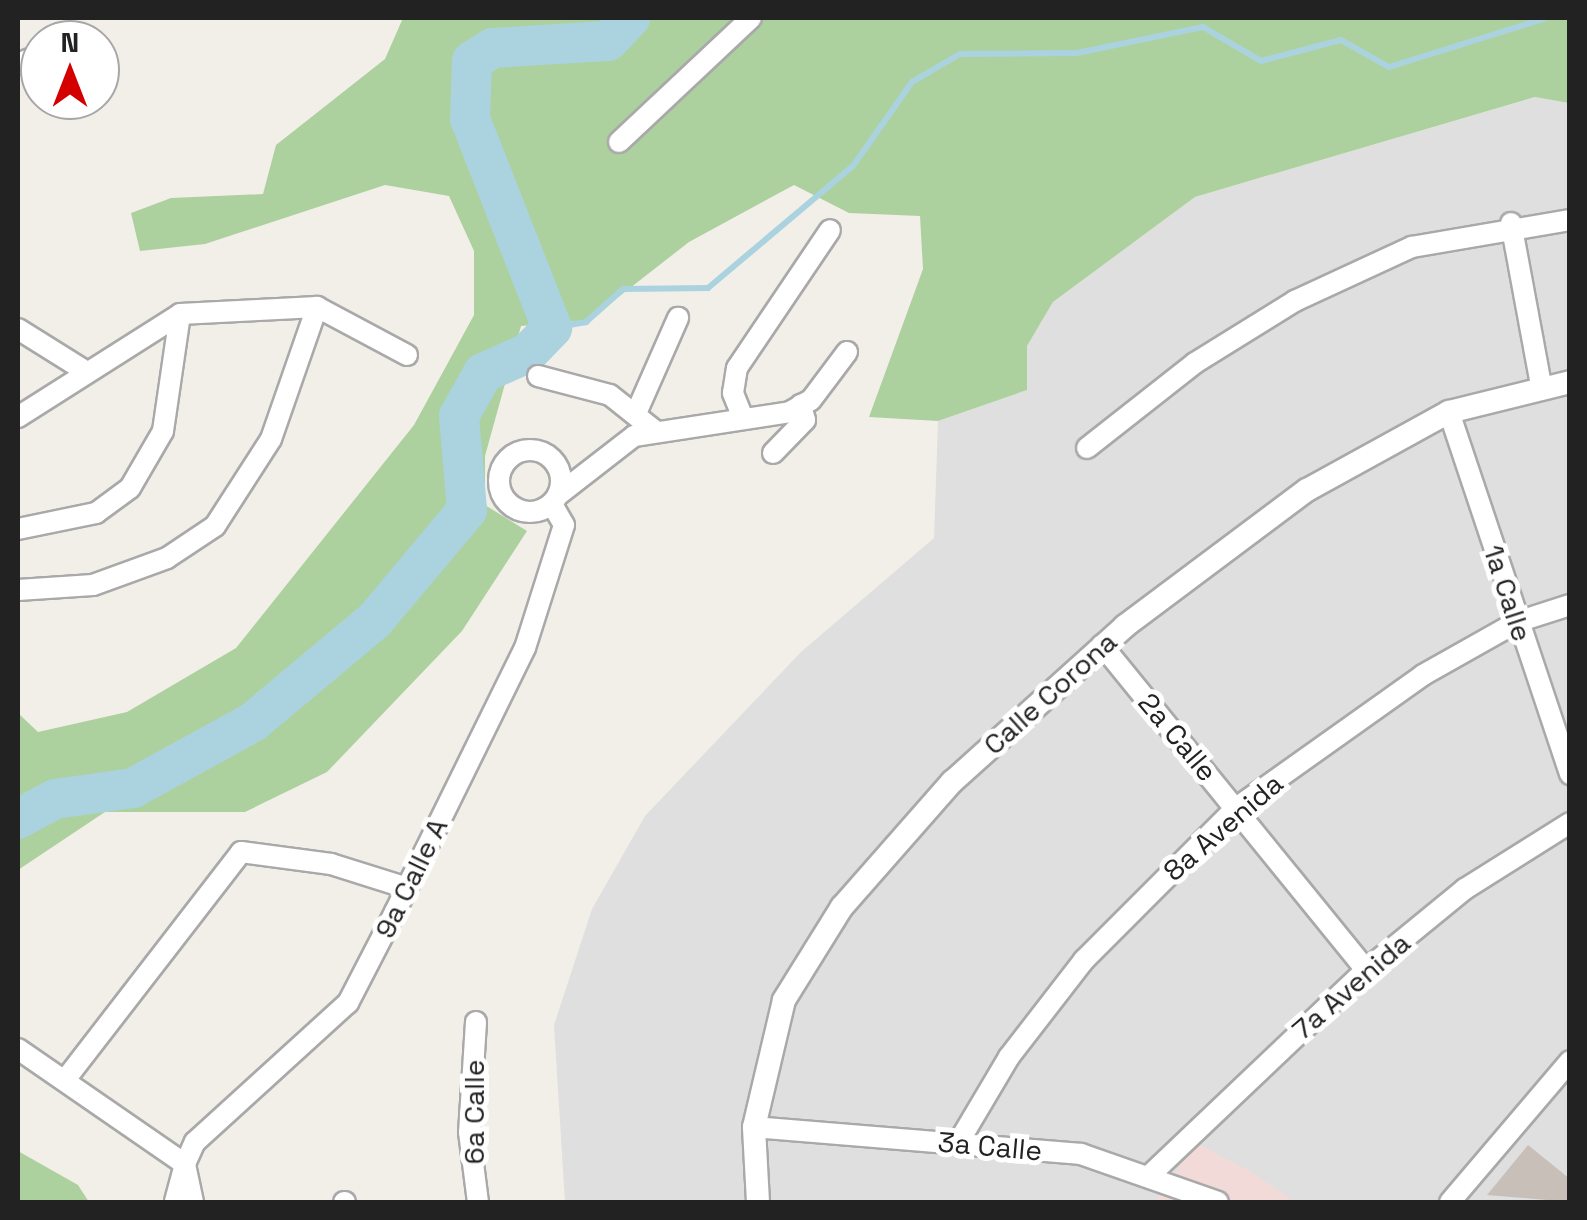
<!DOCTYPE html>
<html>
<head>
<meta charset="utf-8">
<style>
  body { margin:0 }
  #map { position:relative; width:1587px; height:1220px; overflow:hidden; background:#f2efe9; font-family:"Space Grotesk",sans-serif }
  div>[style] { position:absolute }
  .residential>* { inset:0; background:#e0dfdf }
  .commercial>* { inset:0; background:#f2dad9 }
  .forest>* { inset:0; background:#add19e }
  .stream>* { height:6px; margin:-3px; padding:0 3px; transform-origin:3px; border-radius:3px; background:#aad3df }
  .river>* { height:40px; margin:-20px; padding:0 20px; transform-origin:20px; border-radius:20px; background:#aad3df }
  .building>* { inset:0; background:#c7bfb8 }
  .roads { filter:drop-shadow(2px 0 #a9a9a9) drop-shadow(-2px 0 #a9a9a9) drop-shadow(0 2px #a9a9a9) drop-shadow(0 -2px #a9a9a9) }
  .minor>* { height:20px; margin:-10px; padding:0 10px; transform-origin:10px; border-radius:10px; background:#fff }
  .minor>.ring { margin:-10px; padding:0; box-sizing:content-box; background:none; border:20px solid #fff; border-radius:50% }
  .tertiary>* { height:22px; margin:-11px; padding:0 11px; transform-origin:11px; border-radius:11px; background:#fff }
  span { translate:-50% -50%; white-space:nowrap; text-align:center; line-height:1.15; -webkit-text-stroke:10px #fff; paint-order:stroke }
  .street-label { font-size:28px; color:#222 }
  .frame { position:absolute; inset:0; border:20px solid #222; pointer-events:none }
  .north { position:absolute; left:20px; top:20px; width:100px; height:100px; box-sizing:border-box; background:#fff; border:2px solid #a7a7a7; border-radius:50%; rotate:0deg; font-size:28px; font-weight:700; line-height:40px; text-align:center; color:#222 }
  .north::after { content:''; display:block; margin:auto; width:35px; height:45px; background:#d40000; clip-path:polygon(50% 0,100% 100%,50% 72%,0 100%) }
</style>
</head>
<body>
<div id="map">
  <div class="residential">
    <i style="clip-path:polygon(1536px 97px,1569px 103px,1569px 1202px,565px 1202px,554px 1025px,592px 909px,645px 816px,801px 652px,934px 538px,938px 421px,1027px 390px,1027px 346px,1053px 302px,1195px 197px)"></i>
  </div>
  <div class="commercial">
    <i style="clip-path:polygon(1196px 1143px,1248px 1170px,1295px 1202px,1155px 1202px)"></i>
  </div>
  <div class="forest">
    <i style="clip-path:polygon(403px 18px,1569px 18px,1569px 103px,1535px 97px,1195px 197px,1053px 302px,1027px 346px,1027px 390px,938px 421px,869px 417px,923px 269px,920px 216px,849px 213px,794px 185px,689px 242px,589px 320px,521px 326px,485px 456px,485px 505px,527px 531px,462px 631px,327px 772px,245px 812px,105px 812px,18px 870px,18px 713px,38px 732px,127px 712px,236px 648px,414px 425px,474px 315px,474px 251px,449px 196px,385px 185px,205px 244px,140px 251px,131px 213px,171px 198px,263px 194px,276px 145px,385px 59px)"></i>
    <i style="clip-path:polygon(18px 1151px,78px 1185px,89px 1202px,18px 1202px)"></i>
  </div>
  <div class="stream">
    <i style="left:552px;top:328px;width:35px;rotate:-10deg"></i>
    <i style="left:586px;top:322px;width:50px;rotate:-41.7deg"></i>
    <i style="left:623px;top:289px;width:85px;rotate:-0.7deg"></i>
    <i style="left:708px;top:288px;width:189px;rotate:-40.1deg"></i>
    <i style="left:853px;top:166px;width:103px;rotate:-54.9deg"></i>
    <i style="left:912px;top:82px;width:56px;rotate:-30.3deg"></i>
    <i style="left:960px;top:54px;width:117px;rotate:-0.5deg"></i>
    <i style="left:1077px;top:53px;width:129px;rotate:-11.7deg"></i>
    <i style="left:1203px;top:27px;width:67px;rotate:30.4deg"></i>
    <i style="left:1261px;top:61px;width:83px;rotate:-14.7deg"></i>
    <i style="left:1341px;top:40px;width:55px;rotate:29.4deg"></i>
    <i style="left:1389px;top:67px;width:164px;rotate:-17.3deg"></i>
  </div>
  <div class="river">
    <i style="left:18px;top:819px;width:42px;rotate:-28.4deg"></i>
    <i style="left:55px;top:799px;width:79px;rotate:-8deg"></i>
    <i style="left:133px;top:788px;width:137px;rotate:-28.8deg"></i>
    <i style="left:253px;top:722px;width:158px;rotate:-39.9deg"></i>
    <i style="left:374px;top:621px;width:145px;rotate:-50deg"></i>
    <i style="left:467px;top:510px;width:94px;rotate:-94.9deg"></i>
    <i style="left:459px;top:416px;width:49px;rotate:-60.8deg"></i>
    <i style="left:483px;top:373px;width:49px;rotate:-24deg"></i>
    <i style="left:528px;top:353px;width:35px;rotate:-46deg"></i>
    <i style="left:552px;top:328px;width:225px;rotate:-111.4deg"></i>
    <i style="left:470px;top:119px;width:58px;rotate:-88deg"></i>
    <i style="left:472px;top:61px;width:25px;rotate:-32deg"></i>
    <i style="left:493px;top:48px;width:115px;rotate:-3.5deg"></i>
    <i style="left:608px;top:41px;width:32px;rotate:-46deg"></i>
  </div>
  <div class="building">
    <i style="clip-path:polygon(1528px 1145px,1570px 1179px,1570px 1202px,1487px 1195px)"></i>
  </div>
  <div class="roads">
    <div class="minor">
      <i style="left:18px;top:64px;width:12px;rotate:-24deg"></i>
      <i style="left:619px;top:142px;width:181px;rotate:-43.2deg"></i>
      <i style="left:1511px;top:223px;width:165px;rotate:79.5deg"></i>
      <i style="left:18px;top:329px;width:75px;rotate:32deg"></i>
      <i style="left:538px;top:376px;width:74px;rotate:14.8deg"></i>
      <i style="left:610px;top:395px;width:56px;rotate:38.5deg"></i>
      <i style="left:637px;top:411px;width:102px;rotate:-66.2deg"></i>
      <i style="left:1449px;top:412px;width:382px;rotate:71.5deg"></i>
      <i style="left:18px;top:417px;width:192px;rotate:-32.4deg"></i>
      <i style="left:180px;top:314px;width:137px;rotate:-2.9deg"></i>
      <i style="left:317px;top:307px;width:102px;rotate:28.1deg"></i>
      <i style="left:743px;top:418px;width:27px;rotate:-112deg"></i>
      <i style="left:733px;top:393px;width:25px;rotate:-81deg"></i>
      <i style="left:737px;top:368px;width:166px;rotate:-56deg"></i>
      <i style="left:1087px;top:448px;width:137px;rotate:-38.2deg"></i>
      <i style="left:1195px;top:363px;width:118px;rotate:-31.8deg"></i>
      <i style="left:1295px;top:301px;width:129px;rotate:-24.8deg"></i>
      <i style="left:1412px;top:247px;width:160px;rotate:-9.7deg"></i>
      <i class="ring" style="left:499px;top:450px;width:42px;height:42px"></i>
      <i style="left:773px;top:453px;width:46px;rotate:-45.9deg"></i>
      <i style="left:805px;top:420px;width:16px;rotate:-105deg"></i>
      <i style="left:558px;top:495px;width:96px;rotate:-37.8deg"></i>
      <i style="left:634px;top:436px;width:158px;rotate:-8.7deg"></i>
      <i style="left:790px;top:412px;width:24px;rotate:-30deg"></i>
      <i style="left:811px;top:400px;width:60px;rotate:-53.1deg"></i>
      <i style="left:18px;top:529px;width:80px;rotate:-11.6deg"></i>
      <i style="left:96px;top:513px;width:42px;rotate:-36.3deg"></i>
      <i style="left:130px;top:488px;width:66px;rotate:-59.9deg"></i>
      <i style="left:163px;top:431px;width:118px;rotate:-81.7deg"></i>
      <i style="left:18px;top:590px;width:75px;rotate:-3.8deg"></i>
      <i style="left:93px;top:585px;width:79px;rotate:-20deg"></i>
      <i style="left:167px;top:558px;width:58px;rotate:-33.7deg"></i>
      <i style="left:215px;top:526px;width:103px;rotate:-57.2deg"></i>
      <i style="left:271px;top:439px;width:140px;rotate:-70.8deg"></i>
      <i style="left:1102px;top:645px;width:419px;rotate:50.9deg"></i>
      <i style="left:476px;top:1022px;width:110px;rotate:93.6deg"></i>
      <i style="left:469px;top:1132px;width:71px;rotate:82.7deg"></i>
      <i style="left:18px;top:1049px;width:203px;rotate:34.6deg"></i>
      <i style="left:185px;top:1164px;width:39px;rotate:105deg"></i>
      <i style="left:65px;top:1080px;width:288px;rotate:-52.3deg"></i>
      <i style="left:241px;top:852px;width:91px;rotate:7.6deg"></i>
      <i style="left:331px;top:864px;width:77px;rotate:17.5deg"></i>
      <i style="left:754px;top:1127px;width:328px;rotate:4.7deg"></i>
      <i style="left:1081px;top:1154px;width:145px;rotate:19.3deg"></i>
      <i style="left:958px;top:1143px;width:100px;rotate:-59.3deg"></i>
      <i style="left:1009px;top:1057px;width:123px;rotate:-52.3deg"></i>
      <i style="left:1084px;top:960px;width:215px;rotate:-45deg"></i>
      <i style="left:1236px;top:808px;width:229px;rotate:-35.4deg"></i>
      <i style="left:1423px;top:675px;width:108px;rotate:-29.4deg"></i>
      <i style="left:1517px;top:622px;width:56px;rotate:-17.8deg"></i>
      <i style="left:1152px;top:1173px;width:295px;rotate:-43.5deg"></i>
      <i style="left:1366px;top:970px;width:128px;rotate:-39.3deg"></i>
      <i style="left:1465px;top:889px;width:124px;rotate:-32.2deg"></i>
      <i style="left:193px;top:1202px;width:39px;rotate:-102deg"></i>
      <i style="left:185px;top:1164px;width:24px;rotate:-66deg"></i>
      <i style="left:195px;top:1142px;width:207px;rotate:-42.3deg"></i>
      <i style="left:348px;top:1003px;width:102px;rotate:-62.7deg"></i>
      <i style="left:395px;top:912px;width:294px;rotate:-63.8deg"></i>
      <i style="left:525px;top:648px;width:129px;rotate:-72.4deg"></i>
      <i style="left:564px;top:525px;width:24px;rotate:-120deg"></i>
      <i style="left:344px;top:1202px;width:1px"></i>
      <i style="left:1450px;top:1202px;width:185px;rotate:-49.6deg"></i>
    </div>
    <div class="tertiary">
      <i style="left:758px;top:1202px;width:75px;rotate:-93.1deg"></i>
      <i style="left:754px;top:1127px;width:130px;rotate:-76.7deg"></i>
      <i style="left:784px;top:1000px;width:110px;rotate:-58.1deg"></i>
      <i style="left:842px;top:907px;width:167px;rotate:-48.7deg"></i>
      <i style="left:952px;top:782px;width:233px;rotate:-42deg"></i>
      <i style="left:1125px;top:626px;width:227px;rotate:-36.8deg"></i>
      <i style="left:1307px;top:490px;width:162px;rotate:-28.8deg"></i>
      <i style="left:1449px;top:412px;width:125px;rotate:-13.9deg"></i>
    </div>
  </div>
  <div class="street-label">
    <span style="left:1508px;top:593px;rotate:72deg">1a Calle</span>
    <span style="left:1050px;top:693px;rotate:-42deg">Calle Corona</span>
    <span style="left:1178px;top:737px;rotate:50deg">2a Calle</span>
    <span style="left:1223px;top:827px;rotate:-41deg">8a Avenida</span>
    <span style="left:411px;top:878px;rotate:-64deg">9a Calle A</span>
    <span style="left:1351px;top:986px;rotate:-41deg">7a Avenida</span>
    <span style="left:474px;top:1112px;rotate:-90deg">6a Calle</span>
    <span style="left:990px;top:1146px;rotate:5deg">3a Calle</span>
  </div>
  <div class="frame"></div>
  <div class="north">N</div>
</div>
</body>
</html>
